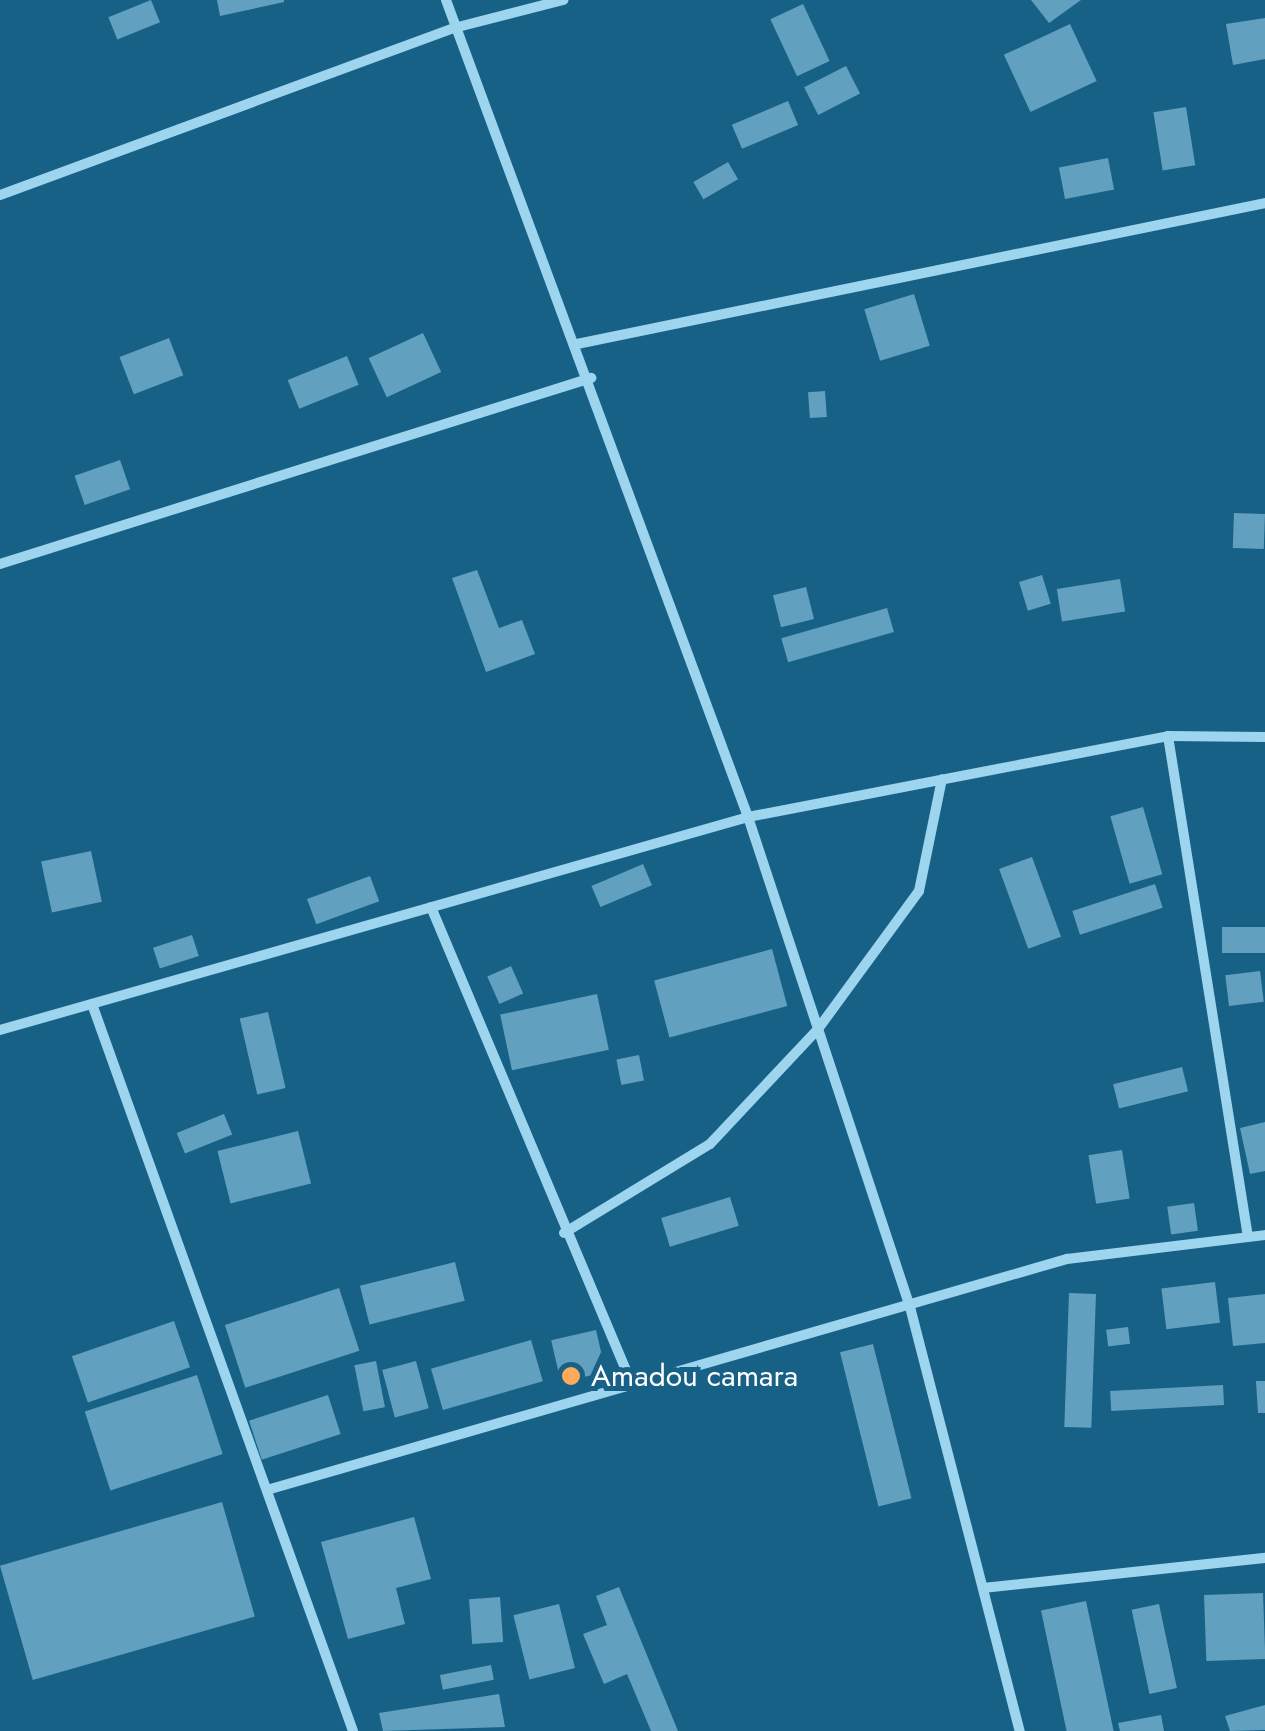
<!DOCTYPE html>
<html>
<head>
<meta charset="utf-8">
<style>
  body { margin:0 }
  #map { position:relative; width:1265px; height:1731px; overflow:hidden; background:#176187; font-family:Jost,sans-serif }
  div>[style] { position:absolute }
  .building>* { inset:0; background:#62a0bf; transform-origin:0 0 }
  .street>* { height:10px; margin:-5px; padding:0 5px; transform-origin:5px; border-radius:5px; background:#9dd4ee }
  .dots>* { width:28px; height:28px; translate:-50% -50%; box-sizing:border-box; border:5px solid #176187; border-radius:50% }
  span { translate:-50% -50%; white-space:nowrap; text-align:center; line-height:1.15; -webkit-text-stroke:10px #176187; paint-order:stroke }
  .poi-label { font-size:30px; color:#fff }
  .left { translate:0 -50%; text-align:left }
</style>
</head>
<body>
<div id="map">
  <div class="building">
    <i style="left:151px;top:0;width:24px;height:46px;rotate:68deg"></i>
    <i style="clip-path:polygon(217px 0,284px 0,284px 2px,220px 16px)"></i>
    <i style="clip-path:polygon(1031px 0,1081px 0,1049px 23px)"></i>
    <i style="left:803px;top:4px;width:63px;height:36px;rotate:65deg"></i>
    <i style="clip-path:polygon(1265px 18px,1265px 59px,1233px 65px,1226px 24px)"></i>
    <i style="left:1070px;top:24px;width:63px;height:73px;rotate:65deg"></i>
    <i style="left:846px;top:66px;width:31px;height:47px;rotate:63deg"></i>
    <i style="left:788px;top:101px;width:26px;height:61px;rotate:67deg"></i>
    <i style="left:1186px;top:107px;width:59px;height:33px;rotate:81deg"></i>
    <i style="left:1108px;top:158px;width:32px;height:50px;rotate:79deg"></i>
    <i style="left:728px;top:162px;width:20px;height:40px;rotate:60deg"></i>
    <i style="left:914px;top:294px;width:54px;height:52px;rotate:73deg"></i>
    <i style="left:423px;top:333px;width:43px;height:60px;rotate:65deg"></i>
    <i style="left:169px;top:338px;width:40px;height:53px;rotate:69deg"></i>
    <i style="left:347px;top:356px;width:31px;height:64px;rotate:68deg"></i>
    <i style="left:825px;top:391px;width:26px;height:17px;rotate:86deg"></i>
    <i style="left:120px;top:460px;width:31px;height:48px;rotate:71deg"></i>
    <i style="left:1234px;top:513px;width:31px;height:35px;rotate:2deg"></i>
    <i style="clip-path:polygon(477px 570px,499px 628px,522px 620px,535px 654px,486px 672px,452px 578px)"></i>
    <i style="left:1042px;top:575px;width:30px;height:24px;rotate:73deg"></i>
    <i style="left:1120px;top:579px;width:33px;height:64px;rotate:81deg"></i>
    <i style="left:806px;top:587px;width:33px;height:34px;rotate:76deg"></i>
    <i style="left:887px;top:608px;width:25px;height:110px;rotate:74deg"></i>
    <i style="left:1143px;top:807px;width:70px;height:34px;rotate:74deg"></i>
    <i style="left:91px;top:851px;width:52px;height:51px;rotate:78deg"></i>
    <i style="left:1032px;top:857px;width:85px;height:35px;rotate:70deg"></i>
    <i style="left:643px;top:864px;width:23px;height:56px;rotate:67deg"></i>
    <i style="left:370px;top:876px;width:27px;height:67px;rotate:70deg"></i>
    <i style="left:1155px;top:884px;width:25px;height:87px;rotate:72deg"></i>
    <i style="left:1265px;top:927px;width:26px;height:43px;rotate:90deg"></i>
    <i style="left:192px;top:935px;width:22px;height:41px;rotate:72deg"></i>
    <i style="left:772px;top:949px;width:59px;height:122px;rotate:75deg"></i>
    <i style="left:511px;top:966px;width:30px;height:26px;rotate:66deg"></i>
    <i style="left:1260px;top:971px;width:31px;height:35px;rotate:83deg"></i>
    <i style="left:597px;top:994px;width:57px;height:99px;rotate:78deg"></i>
    <i style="left:268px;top:1012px;width:78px;height:29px;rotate:77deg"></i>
    <i style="left:639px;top:1055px;width:26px;height:23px;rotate:79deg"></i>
    <i style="left:1182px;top:1067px;width:25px;height:71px;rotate:76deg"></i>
    <i style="left:224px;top:1114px;width:22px;height:51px;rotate:68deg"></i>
    <i style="clip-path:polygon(1265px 1122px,1265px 1171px,1250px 1174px,1240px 1128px)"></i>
    <i style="left:298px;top:1131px;width:54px;height:83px;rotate:76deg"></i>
    <i style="left:1122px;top:1150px;width:49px;height:34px;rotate:81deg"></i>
    <i style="left:730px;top:1197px;width:30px;height:72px;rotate:73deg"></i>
    <i style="left:1194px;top:1203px;width:28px;height:27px;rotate:82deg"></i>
    <i style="left:455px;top:1262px;width:40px;height:98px;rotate:76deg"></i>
    <i style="left:1215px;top:1282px;width:41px;height:54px;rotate:83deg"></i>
    <i style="left:339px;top:1288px;width:66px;height:120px;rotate:72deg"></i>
    <i style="left:1069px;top:1293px;width:27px;height:134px;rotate:2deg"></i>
    <i style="clip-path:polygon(1265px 1294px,1265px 1343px,1233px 1346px,1228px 1298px)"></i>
    <i style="left:174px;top:1321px;width:49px;height:108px;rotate:71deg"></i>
    <i style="left:1128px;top:1327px;width:17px;height:22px;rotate:83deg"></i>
    <i style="left:596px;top:1330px;width:43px;height:46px;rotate:77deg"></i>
    <i style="left:531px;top:1340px;width:43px;height:104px;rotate:74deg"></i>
    <i style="left:873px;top:1344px;width:159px;height:34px;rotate:76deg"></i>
    <i style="left:376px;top:1361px;width:47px;height:22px;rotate:79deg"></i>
    <i style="left:416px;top:1361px;width:49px;height:35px;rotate:75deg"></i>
    <i style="left:197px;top:1375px;width:83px;height:118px;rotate:72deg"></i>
    <i style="clip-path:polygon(1256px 1381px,1265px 1381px,1265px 1413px,1258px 1413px)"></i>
    <i style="left:1223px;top:1385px;width:20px;height:113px;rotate:87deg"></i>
    <i style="left:328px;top:1395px;width:41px;height:83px;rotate:72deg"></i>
    <i style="left:222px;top:1502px;width:119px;height:231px;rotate:74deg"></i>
    <i style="clip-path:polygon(414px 1517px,431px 1579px,396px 1588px,405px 1624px,348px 1639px,321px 1542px)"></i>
    <i style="clip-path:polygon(619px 1587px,678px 1731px,651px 1731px,627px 1674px,604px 1684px,583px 1634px,607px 1625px,596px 1596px)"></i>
    <i style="left:1263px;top:1593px;width:66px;height:59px;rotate:88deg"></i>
    <i style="left:500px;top:1597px;width:45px;height:31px;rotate:86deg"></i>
    <i style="left:1086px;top:1601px;width:133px;height:46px;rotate:78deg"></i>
    <i style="left:559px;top:1604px;width:66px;height:47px;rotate:76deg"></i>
    <i style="left:1159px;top:1604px;width:86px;height:28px;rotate:78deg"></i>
    <i style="left:491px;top:1665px;width:15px;height:52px;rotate:79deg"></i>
    <i style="clip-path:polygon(499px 1694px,505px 1727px,383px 1731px,379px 1713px)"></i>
    <i style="clip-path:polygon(1265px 1705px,1265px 1730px,1230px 1731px,1225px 1716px)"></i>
    <i style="clip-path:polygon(1161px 1715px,1164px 1731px,1120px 1731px,1118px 1723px)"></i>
  </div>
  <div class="street">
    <i style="left:446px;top:0;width:871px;rotate:69.71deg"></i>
    <i style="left:748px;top:817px;width:516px;rotate:71.71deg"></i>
    <i style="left:910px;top:1307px;width:438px;rotate:75.5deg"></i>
    <i style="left:0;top:195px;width:484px;rotate:-20.2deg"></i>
    <i style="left:454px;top:28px;width:113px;rotate:-14.4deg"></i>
    <i style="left:577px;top:344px;width:702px;rotate:-11.58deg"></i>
    <i style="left:0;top:564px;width:620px;rotate:-17.47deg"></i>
    <i style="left:1168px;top:736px;width:507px;rotate:80.93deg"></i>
    <i style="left:431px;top:907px;width:515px;rotate:67.17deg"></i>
    <i style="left:92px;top:1004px;width:772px;rotate:70.25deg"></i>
    <i style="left:0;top:1030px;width:778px;rotate:-15.89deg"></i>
    <i style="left:748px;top:817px;width:428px;rotate:-10.9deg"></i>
    <i style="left:1168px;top:736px;width:97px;rotate:0.6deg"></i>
    <i style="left:564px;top:1233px;width:171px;rotate:-31.4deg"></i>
    <i style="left:710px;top:1144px;width:158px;rotate:-46.8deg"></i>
    <i style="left:818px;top:1029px;width:171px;rotate:-53.8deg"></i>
    <i style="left:919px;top:891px;width:114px;rotate:-78.4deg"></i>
    <i style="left:267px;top:1490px;width:833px;rotate:-16.11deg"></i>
    <i style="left:1067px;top:1259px;width:199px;rotate:-6.9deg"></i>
    <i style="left:983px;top:1588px;width:284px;rotate:-6.1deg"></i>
  </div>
  <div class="dots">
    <i style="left:571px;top:1376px;background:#ffaa5a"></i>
  </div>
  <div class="poi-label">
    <span class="left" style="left:591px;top:1376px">Amadou camara</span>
  </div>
</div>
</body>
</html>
